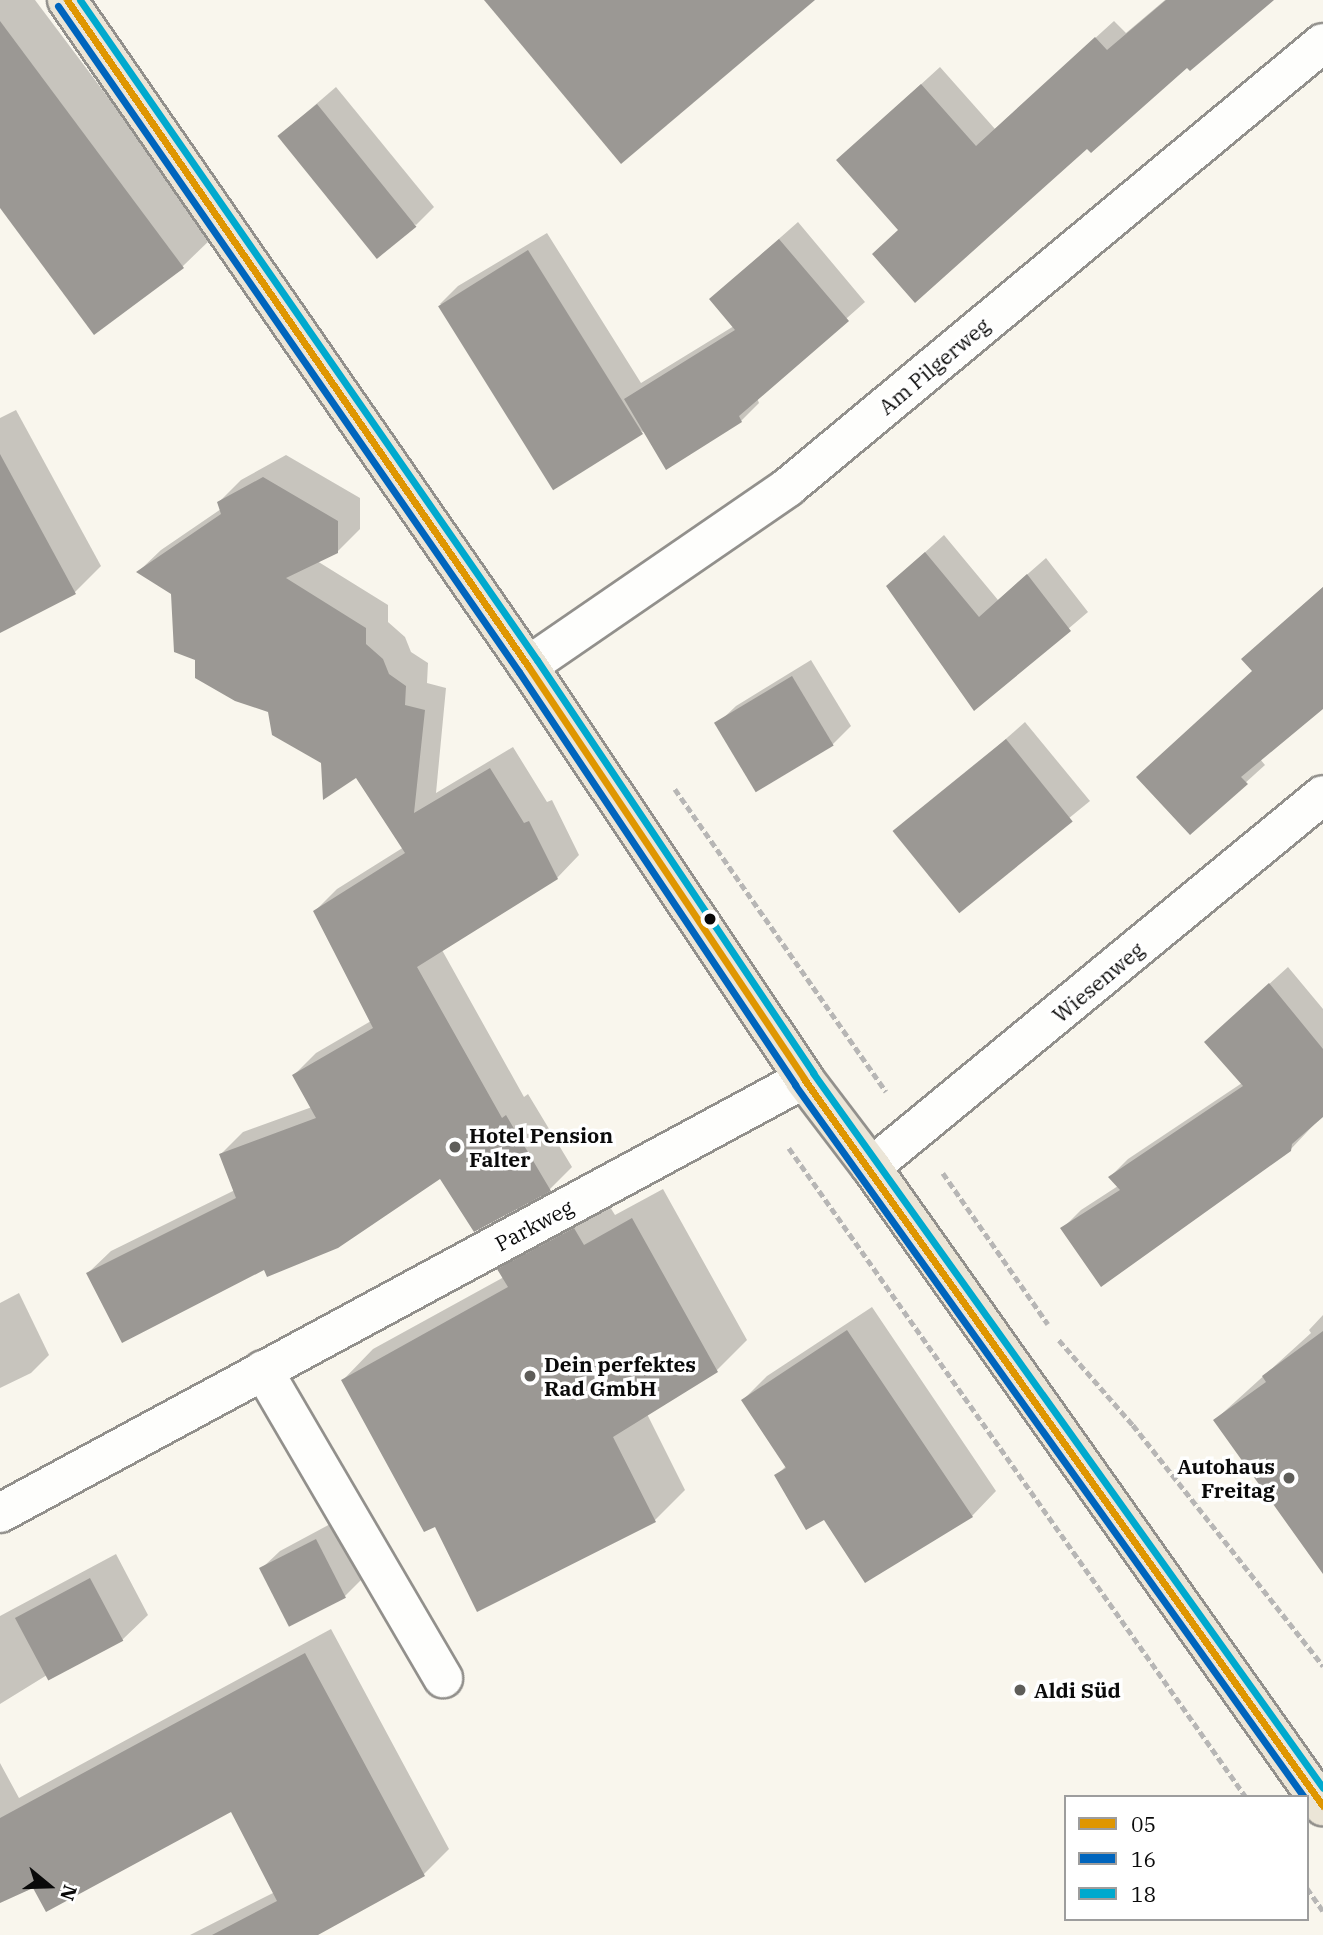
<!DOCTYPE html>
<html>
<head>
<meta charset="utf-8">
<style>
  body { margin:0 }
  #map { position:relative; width:1323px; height:1935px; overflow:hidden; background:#f9f6ed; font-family:"IBM Plex Serif",serif }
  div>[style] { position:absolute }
  .shadow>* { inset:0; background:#0003 }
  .building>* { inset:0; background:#9b9894; transform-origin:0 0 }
  .path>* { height:4.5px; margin-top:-2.25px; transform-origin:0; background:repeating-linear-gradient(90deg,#b7b6b5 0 7px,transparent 0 10.5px) }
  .roads { filter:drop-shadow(2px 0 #92908c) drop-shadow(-2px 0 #92908c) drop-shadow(0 2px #92908c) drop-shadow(0 -2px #92908c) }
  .minor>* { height:38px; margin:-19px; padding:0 19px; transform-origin:19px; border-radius:19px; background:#fefefc }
  .major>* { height:38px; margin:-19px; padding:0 19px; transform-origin:19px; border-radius:19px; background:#ebe5d7 }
  .bus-1>* { height:7px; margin:-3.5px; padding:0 3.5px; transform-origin:3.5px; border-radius:3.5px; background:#df9601 }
  .bus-2>* { height:7px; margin:-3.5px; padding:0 3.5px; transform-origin:3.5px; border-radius:3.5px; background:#0065bd }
  .bus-3>* { height:7px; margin:-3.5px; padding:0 3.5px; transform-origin:3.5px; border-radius:3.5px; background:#00a9ce }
  .dots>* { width:19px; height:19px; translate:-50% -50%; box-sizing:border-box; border:4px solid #fff; border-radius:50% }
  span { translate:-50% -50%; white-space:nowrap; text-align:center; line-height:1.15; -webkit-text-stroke:7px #fff; paint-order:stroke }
  .street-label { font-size:21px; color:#0a0a0a }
  .poi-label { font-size:21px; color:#0a0a0a; font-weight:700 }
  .left { translate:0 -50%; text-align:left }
  .right { translate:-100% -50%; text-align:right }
  .legend { position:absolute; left:1064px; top:1795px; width:245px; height:126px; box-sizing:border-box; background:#fff; border:2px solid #9d9d9d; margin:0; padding:9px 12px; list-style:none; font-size:21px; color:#0a0a0a }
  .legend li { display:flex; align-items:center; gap:14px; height:35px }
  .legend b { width:35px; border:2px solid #9d9d9d }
  .north { position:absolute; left:14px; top:1851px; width:70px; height:70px; -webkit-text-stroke:5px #fff; paint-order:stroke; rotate:109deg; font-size:19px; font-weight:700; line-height:28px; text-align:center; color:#0a0a0a }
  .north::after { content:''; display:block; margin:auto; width:24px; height:32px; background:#0a0a0a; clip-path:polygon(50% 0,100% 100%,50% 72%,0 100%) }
</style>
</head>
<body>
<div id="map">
  <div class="shadow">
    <i style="clip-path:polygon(0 0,35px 0,213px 237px,183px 266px,94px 333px,0 205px)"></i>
    <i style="clip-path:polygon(1165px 0,1271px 0,1187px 65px,900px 229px,838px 160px,940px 67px,995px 129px,1114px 21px,1126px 33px)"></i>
    <i style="clip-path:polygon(336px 87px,434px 207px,416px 225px,279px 136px)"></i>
    <i style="clip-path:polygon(798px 222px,865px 302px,757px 398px,759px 403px,741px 421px,643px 432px,440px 304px,458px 286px,547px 233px,641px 383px,734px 326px,711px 299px)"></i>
    <i style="clip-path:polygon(16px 410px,101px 566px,75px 592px,0 631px,0 418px)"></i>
    <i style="clip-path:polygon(286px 455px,360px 498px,360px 529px,337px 552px,317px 561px,388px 605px,388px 622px,405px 637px,411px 652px,428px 663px,427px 683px,446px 688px,436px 793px,513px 747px,547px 802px,552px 800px,579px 855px,557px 878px,442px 950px,524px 1097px,528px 1094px,572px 1167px,550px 1189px,475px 1230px,441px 1177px,265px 1267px,88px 1273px,111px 1251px,235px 1190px,221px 1154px,243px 1132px,312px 1107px,294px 1075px,316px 1053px,371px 1021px,315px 911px,337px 889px,404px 847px,356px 775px,322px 762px,270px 711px,197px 658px,172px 593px,139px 571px,161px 550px,221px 509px,219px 502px,241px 480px)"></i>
    <i style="clip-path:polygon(944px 535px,998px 600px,1046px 558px,1088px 612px,974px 709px,888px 586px)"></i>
    <i style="clip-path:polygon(1323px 587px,1323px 706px,1260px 759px,1265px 765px,1190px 833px,1254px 670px,1243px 659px)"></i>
    <i style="clip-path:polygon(811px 660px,851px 726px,833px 744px,717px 724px,736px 706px)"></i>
    <i style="clip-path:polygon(1025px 722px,1090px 801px,961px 906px,917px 817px)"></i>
    <i style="clip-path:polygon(1288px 967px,1323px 1009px,1323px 1115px,1290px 1150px,1063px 1228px,1081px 1210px,1118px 1186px,1110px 1177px,1128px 1159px,1242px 1083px,1225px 1024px)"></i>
    <i style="clip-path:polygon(663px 1189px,747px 1340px,716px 1371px,647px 1414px,685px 1490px,655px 1520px,435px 1525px,343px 1380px,373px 1349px,504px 1277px,500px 1270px,530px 1239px,605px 1199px,615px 1215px)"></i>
    <i style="clip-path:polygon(19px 1293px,49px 1355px,31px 1373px,0 1388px,0 1303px)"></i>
    <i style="clip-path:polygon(872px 1307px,996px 1491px,972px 1516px,866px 1581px,824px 1517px,776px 1476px,786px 1466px,743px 1400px,767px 1376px)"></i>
    <i style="clip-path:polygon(1323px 1315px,1323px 1534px,1215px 1420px,1311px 1333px,1309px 1330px)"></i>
    <i style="clip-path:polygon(334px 1522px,363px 1578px,345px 1596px,261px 1569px,280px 1551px)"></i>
    <i style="clip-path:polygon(116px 1554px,148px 1615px,122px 1640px,47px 1675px,0 1704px,0 1616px)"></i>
    <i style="clip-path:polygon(331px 1629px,449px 1849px,424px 1874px,314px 1935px,190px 1935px,275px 1892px,232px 1810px,0 1901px,0 1763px,19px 1798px)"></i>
  </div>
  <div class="building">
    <i style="clip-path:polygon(484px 0,815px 0,621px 164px)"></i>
    <i style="clip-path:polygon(1166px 0,1274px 0,1190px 71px,1187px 68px,1091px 153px,1087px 149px,915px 303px,872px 254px,898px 230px,836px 160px,921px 84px,976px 146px,1095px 37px,1107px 50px)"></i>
    <i style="clip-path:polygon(0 21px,184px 268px,94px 335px,0 208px)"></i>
    <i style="left:317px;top:104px;width:158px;height:51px;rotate:51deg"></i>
    <i style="clip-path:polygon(779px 239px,849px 321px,739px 416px,742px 422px,666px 470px,624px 399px,735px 330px,709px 299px)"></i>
    <i style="left:528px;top:250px;width:217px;height:106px;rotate:58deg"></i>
    <i style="clip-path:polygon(0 454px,76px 594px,0 633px)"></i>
    <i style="clip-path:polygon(263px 477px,338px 521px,338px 553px,286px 578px,366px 628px,366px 644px,383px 659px,389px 674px,406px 686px,405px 705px,425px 710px,414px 813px,490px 768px,524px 823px,529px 821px,558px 879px,417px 967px,502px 1118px,506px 1115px,551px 1191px,474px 1232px,440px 1179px,338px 1248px,267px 1277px,264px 1270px,122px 1343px,86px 1273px,236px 1198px,219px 1154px,316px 1118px,292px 1075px,373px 1028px,313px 911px,405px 853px,356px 778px,323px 800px,321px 763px,272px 735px,268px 712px,235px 701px,195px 678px,195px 660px,174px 652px,171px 594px,136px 572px,221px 514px,217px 502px)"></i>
    <i style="clip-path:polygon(925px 552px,979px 617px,1027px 574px,1071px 631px,974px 711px,886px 586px)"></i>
    <i style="clip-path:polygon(1323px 587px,1323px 709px,1241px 777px,1248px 784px,1190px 835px,1136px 777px,1252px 671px,1241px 659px)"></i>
    <i style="left:792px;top:676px;width:81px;height:91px;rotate:59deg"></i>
    <i style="left:1006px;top:739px;width:106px;height:146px;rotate:51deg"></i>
    <i style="clip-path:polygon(1269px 983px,1323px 1049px,1323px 1117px,1292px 1144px,1291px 1151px,1101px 1287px,1060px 1228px,1120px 1190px,1108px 1177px,1243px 1086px,1204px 1042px)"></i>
    <i style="clip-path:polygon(632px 1218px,718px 1372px,613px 1437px,656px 1522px,477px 1612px,435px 1527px,424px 1532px,341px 1380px,508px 1287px,497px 1269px,574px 1228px,584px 1245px)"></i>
    <i style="clip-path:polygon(847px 1330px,973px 1517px,865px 1583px,824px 1520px,806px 1530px,774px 1475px,786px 1468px,741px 1400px)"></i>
    <i style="clip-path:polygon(1323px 1331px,1323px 1574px,1213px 1420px,1266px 1382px,1262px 1376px)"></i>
    <i style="left:316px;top:1539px;width:66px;height:64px;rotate:63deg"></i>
    <i style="left:90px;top:1578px;width:71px;height:85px;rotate:62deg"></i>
    <i style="clip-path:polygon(305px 1653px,425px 1876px,318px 1935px,212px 1935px,277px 1901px,231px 1812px,46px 1912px,33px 1888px,0 1903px,0 1818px)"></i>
  </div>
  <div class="path">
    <i style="left:675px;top:789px;width:369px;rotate:55.1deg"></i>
    <i style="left:789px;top:1148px;width:794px;rotate:54.85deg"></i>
    <i style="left:943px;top:1173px;width:184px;rotate:55.2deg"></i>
    <i style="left:1059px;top:1340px;width:113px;rotate:49deg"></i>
    <i style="left:1133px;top:1425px;width:307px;rotate:51.7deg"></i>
    <i style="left:1307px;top:1888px;width:28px;rotate:55deg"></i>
  </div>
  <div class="roads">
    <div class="minor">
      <i style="left:528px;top:666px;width:316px;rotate:-34.5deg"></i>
      <i style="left:788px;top:487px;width:695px;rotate:-39.69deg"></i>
      <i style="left:871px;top:1167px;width:585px;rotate:-39.45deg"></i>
      <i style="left:263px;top:1370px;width:357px;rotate:59.7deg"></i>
      <i style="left:0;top:1513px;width:914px;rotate:-28.36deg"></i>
    </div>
    <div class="major">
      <i style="left:67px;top:0;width:810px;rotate:55.31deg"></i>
      <i style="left:528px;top:666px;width:497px;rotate:56.2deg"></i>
      <i style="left:804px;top:1079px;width:111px;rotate:52.7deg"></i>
      <i style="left:871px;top:1167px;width:783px;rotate:54.73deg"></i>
    </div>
  </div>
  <div class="bus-1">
    <i style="left:67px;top:0;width:810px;rotate:55.31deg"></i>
    <i style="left:528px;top:666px;width:497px;rotate:56.2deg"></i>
    <i style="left:804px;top:1079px;width:893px;rotate:54.48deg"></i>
  </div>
  <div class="bus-2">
    <i style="left:58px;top:6px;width:810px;rotate:55.31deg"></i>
    <i style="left:519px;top:672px;width:497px;rotate:56.2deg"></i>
    <i style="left:795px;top:1085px;width:875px;rotate:54.44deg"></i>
  </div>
  <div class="bus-3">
    <i style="left:80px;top:0;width:803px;rotate:55.3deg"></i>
    <i style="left:537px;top:660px;width:497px;rotate:56.2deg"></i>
    <i style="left:813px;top:1073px;width:878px;rotate:54.5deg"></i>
  </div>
  <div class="dots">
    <i style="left:710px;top:919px;background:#0a0a0a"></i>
    <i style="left:455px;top:1147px;background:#5e5d59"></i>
    <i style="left:530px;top:1376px;background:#5e5d59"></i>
    <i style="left:1289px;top:1478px;background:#5e5d59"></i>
    <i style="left:1020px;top:1690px;background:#5e5d59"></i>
  </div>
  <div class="street-label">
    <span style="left:934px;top:366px;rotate:-40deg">Am Pilgerweg</span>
    <span style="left:1098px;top:982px;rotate:-40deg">Wiesenweg</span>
    <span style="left:534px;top:1225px;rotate:-28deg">Parkweg</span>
  </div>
  <div class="poi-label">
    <span class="left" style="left:469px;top:1147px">Hotel Pension<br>Falter</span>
    <span class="left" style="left:544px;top:1376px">Dein perfektes<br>Rad GmbH</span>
    <span class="right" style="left:1275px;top:1478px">Autohaus<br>Freitag</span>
    <span class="left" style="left:1034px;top:1690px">Aldi Süd</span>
  </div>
  <ul class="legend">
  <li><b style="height:9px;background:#df9601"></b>05</li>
  <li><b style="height:9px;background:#0065bd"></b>16</li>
  <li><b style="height:9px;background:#00a9ce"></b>18</li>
  </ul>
  <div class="north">N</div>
</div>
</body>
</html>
